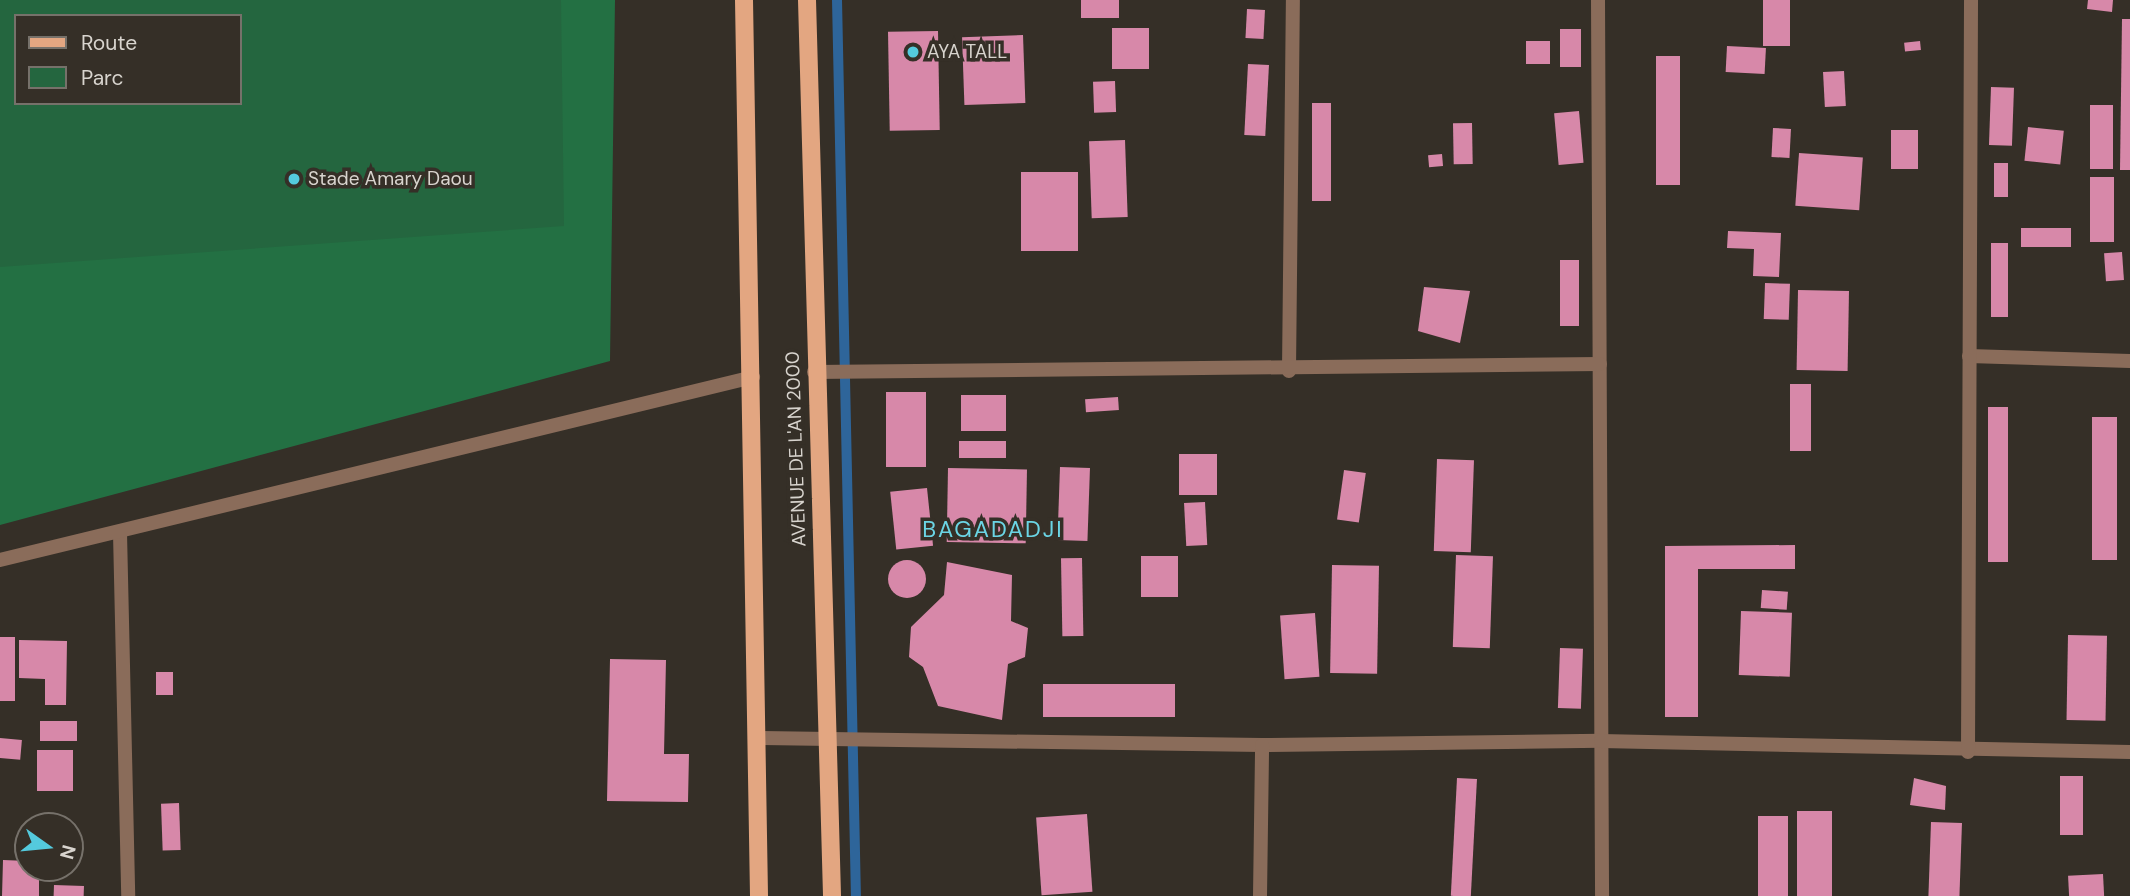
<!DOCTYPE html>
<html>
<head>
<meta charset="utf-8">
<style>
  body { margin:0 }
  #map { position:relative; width:2130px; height:896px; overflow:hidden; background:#352f27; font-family:"DM Sans",sans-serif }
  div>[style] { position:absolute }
  .green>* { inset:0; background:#24663f }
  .forest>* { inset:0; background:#237043 }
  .stream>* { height:10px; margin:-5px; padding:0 5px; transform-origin:5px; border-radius:5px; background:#2e659a }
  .building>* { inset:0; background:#d788a9; transform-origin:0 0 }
  .round { border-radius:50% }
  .minor>* { height:14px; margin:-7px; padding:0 7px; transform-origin:7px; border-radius:7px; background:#8a6c5a }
  .primary>* { height:18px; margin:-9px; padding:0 9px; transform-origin:9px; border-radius:9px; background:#e3a681 }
  .dots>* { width:19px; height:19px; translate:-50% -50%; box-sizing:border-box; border:4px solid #352f27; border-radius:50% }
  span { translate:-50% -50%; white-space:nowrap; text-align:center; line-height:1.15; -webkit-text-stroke:7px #352f27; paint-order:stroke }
  .poi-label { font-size:19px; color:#d8d4ce }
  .left { translate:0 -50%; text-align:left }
  .street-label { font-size:19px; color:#d8d4ce }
  .quarter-label { font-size:23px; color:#6bd5e5; letter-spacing:2px }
  .legend { position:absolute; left:14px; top:14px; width:228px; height:91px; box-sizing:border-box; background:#352f27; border:2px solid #76716a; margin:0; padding:9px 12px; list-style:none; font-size:21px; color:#d8d4ce }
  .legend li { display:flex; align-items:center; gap:14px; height:35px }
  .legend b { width:35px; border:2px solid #76716a }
  .north { position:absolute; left:14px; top:812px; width:70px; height:70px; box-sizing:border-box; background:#352f27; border:2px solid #76716a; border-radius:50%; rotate:105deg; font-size:19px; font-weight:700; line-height:28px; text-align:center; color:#d8d4ce }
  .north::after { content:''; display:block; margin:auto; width:24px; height:32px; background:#54cadd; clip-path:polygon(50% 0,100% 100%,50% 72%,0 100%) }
</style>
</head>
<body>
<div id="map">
  <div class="green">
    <i style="clip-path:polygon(evenodd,0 0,582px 0,589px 256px,0 274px,0 0,16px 16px,240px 16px,240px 103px,16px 103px,16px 16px)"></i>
  </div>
  <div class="forest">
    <i style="clip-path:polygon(561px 0,615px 0,610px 361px,0 525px,0 267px,564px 226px)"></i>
  </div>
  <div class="stream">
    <i style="left:837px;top:0;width:896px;rotate:88.79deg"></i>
  </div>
  <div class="building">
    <i style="left:1081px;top:0;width:38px;height:18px"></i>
    <i style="left:1763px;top:0;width:27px;height:46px"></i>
    <i style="clip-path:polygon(2088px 0,2113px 0,2112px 12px,2087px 9px)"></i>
    <i style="left:1247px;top:9px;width:18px;height:29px;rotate:3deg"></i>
    <i style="clip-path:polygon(2122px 19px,2130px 19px,2130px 170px,2120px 170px)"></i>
    <i style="left:1149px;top:28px;width:41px;height:37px;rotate:90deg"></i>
    <i style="left:1560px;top:29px;width:21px;height:38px"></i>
    <i style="left:938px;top:31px;width:99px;height:50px;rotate:89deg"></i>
    <i style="left:1023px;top:35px;width:68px;height:61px;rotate:88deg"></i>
    <i style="left:1550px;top:41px;width:23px;height:24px;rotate:90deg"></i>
    <i style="left:1920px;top:41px;width:9px;height:16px;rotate:84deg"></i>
    <i style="left:1727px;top:46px;width:39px;height:26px;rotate:3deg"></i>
    <i style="left:1656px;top:56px;width:24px;height:129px"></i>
    <i style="left:1248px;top:64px;width:21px;height:71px;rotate:3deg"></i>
    <i style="left:1844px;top:71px;width:35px;height:21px;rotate:87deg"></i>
    <i style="left:1115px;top:81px;width:31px;height:22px;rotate:88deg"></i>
    <i style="left:1991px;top:87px;width:23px;height:58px;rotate:2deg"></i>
    <i style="left:1312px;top:103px;width:19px;height:98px"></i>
    <i style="left:2090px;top:105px;width:23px;height:64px"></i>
    <i style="left:1579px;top:111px;width:52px;height:25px;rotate:85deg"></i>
    <i style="left:1472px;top:123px;width:41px;height:19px;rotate:89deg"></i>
    <i style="left:2028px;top:127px;width:36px;height:34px;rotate:6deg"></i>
    <i style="left:1773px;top:128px;width:18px;height:29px;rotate:3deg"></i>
    <i style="left:1891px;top:130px;width:27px;height:39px"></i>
    <i style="left:1125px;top:140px;width:77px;height:36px;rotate:88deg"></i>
    <i style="left:1799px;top:153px;width:64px;height:53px;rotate:4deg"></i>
    <i style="left:1442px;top:154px;width:12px;height:14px;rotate:85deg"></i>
    <i style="left:1994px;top:163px;width:14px;height:34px"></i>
    <i style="left:1021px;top:172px;width:57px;height:79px"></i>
    <i style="left:2090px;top:177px;width:24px;height:65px"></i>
    <i style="left:2021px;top:228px;width:50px;height:19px"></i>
    <i style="clip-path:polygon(1728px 231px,1781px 233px,1779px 277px,1753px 276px,1754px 249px,1727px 248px)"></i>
    <i style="left:1991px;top:243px;width:17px;height:74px"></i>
    <i style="left:2122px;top:252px;width:28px;height:18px;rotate:86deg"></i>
    <i style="left:1579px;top:260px;width:66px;height:19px;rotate:90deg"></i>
    <i style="left:1765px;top:283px;width:25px;height:36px;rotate:2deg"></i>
    <i style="clip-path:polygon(1424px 287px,1470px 291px,1460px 343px,1418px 331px)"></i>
    <i style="left:1798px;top:290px;width:51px;height:80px;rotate:1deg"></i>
    <i style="left:1790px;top:384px;width:21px;height:67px"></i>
    <i style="left:886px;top:392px;width:40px;height:75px"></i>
    <i style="left:961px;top:395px;width:45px;height:36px"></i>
    <i style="left:1118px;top:397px;width:13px;height:33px;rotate:86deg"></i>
    <i style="left:2008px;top:407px;width:155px;height:20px;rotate:90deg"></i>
    <i style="left:2092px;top:417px;width:25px;height:143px"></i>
    <i style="left:959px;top:441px;width:47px;height:17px"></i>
    <i style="left:1179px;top:454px;width:38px;height:41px"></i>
    <i style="left:1437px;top:459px;width:37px;height:92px;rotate:2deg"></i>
    <i style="left:1060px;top:467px;width:30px;height:73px;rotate:2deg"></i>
    <i style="left:948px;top:468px;width:79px;height:74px;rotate:1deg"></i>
    <i style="left:1344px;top:470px;width:22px;height:50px;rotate:8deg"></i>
    <i style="left:927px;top:488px;width:58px;height:37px;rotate:84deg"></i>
    <i style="left:1205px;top:502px;width:43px;height:21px;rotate:87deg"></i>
    <i style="clip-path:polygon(1795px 545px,1795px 569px,1698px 569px,1698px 717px,1665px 717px,1665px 546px)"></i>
    <i style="left:1456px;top:555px;width:37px;height:92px;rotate:2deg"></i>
    <i style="left:1178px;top:556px;width:41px;height:37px;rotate:90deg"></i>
    <i style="left:1082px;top:558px;width:78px;height:21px;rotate:89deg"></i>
    <i class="round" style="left:888px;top:560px;width:38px;height:38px"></i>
    <i style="clip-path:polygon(947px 562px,1012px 575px,1011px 621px,1028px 628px,1025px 657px,1008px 664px,1002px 720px,938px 706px,923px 667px,909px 657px,911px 627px,944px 595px)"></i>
    <i style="left:1332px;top:565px;width:47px;height:108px;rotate:1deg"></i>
    <i style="left:1762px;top:590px;width:26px;height:18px;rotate:4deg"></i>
    <i style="left:1741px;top:611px;width:51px;height:64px;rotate:2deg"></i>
    <i style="left:1315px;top:613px;width:64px;height:35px;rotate:86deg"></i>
    <i style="left:2068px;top:635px;width:39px;height:85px;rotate:1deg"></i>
    <i style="left:0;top:637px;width:15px;height:64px"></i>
    <i style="clip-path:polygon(19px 640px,67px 641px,66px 705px,45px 705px,45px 679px,19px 678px)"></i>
    <i style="left:1560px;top:648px;width:23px;height:60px;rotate:2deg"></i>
    <i style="clip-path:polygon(610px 659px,666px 660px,664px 754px,689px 754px,688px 802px,607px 801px)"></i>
    <i style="left:156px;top:672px;width:17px;height:23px"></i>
    <i style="left:1175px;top:684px;width:33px;height:132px;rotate:90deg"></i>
    <i style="left:40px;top:721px;width:37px;height:20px"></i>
    <i style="left:0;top:738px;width:22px;height:20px;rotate:5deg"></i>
    <i style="left:37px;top:750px;width:36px;height:41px"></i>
    <i style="left:2060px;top:776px;width:23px;height:59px"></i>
    <i style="left:1457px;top:778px;width:20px;height:118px;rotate:3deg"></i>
    <i style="clip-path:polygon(1914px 778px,1946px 786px,1945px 810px,1910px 805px)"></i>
    <i style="left:179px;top:803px;width:47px;height:18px;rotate:88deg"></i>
    <i style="left:1797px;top:811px;width:35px;height:85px"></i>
    <i style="left:1087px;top:814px;width:78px;height:51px;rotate:86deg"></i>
    <i style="left:1758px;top:816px;width:30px;height:80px"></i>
    <i style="left:1931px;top:822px;width:31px;height:74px;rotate:2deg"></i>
    <i style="clip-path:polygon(3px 860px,28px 861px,28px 868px,39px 868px,39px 896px,2px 896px)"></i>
    <i style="left:2103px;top:874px;width:22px;height:35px;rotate:87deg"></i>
    <i style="left:54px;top:885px;width:30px;height:11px;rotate:2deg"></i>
  </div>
  <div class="minor">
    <i style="left:1598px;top:0;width:896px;rotate:89.74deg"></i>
    <i style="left:1969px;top:356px;width:161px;rotate:1.8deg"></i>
    <i style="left:1289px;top:371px;width:371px;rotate:-89.4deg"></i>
    <i style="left:814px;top:372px;width:786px;rotate:-0.58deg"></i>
    <i style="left:120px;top:533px;width:363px;rotate:88.7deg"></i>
    <i style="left:0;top:560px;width:775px;rotate:-13.66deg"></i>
    <i style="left:758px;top:738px;width:504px;rotate:0.8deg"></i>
    <i style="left:1262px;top:745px;width:339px;rotate:-0.7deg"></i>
    <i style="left:1601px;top:741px;width:529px;rotate:1.19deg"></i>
    <i style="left:1968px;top:752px;width:752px;rotate:-89.77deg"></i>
    <i style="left:1260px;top:896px;width:151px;rotate:-89.2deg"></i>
  </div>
  <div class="primary">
    <i style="left:744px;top:0;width:896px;rotate:89.04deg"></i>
    <i style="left:807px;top:0;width:896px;rotate:88.4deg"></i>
  </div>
  <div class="dots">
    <i style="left:913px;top:52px;background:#54cadd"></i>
    <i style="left:294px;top:179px;background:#54cadd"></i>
  </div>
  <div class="poi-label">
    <span class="left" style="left:927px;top:52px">AYA TALL</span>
    <span class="left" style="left:308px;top:179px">Stade Amary Daou</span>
  </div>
  <div class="street-label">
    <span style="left:796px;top:449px;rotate:-92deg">AVENUE DE L'AN 2000</span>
  </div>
  <div class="quarter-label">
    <span style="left:993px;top:529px">BAGADADJI</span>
  </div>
  <ul class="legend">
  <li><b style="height:9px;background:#e3a681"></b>Route</li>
  <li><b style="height:19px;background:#24663f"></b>Parc</li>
  </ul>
  <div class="north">N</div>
</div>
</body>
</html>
